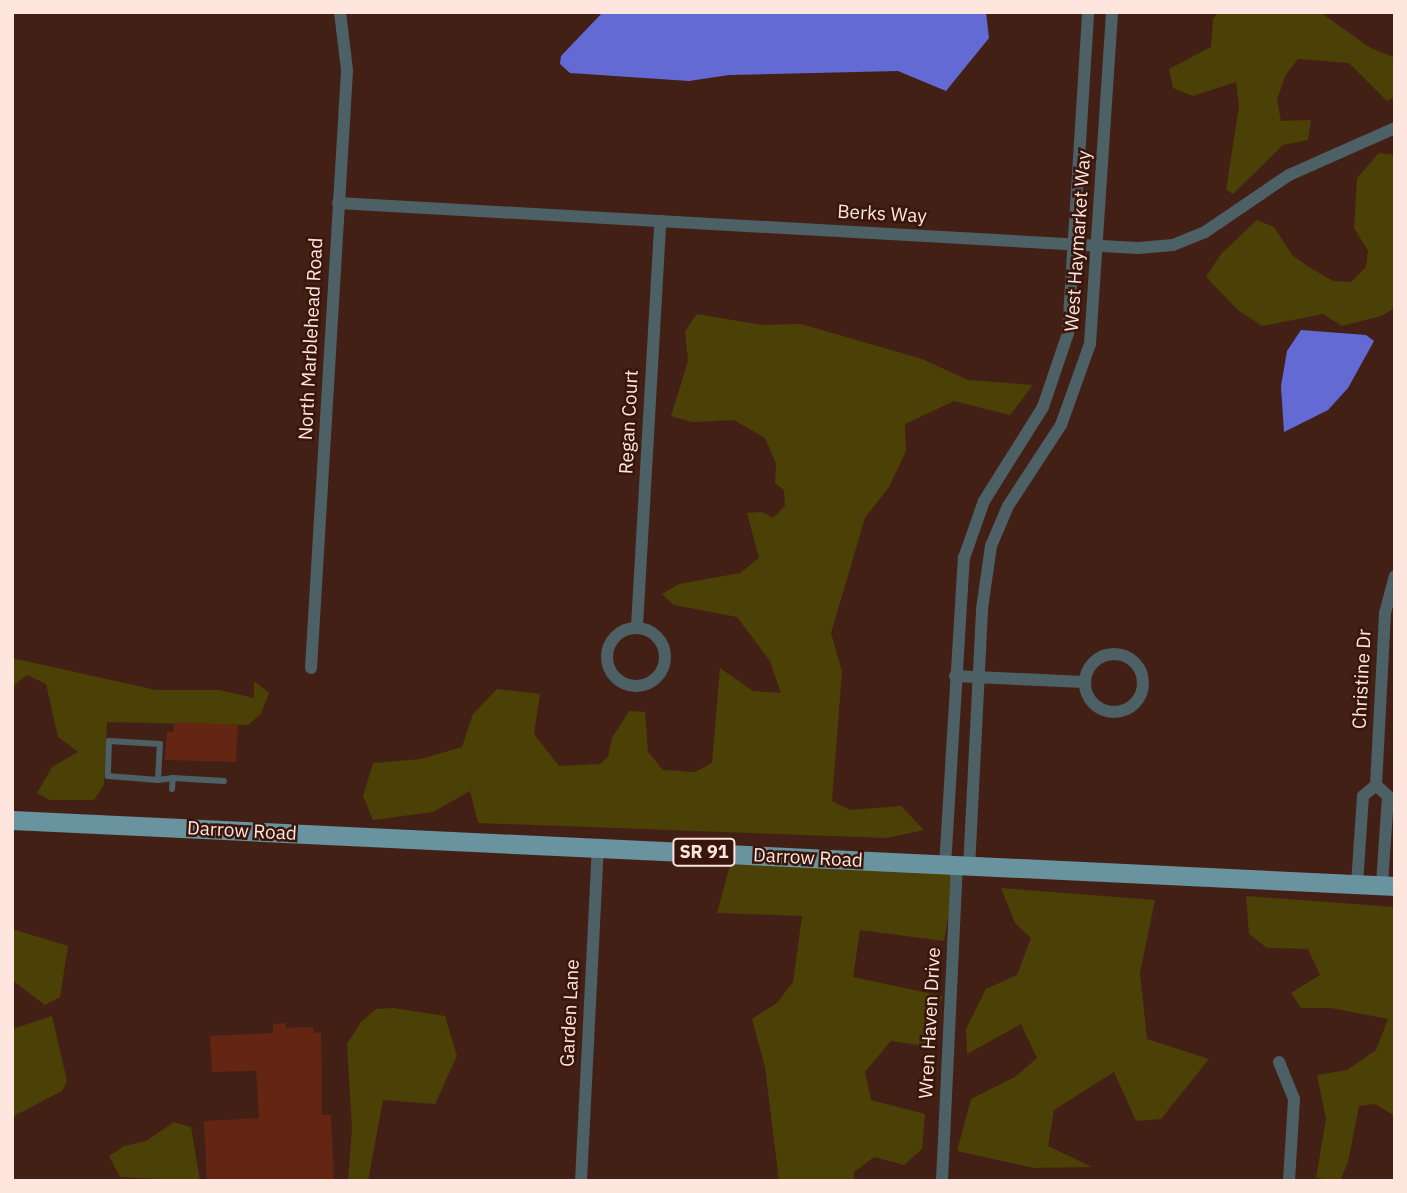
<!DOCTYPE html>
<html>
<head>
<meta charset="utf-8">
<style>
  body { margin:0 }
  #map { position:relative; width:1407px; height:1193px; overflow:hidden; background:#432016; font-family:"IBM Plex Sans",sans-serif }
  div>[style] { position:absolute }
  .green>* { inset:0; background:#4b4006 }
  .water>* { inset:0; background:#646ad3 }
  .building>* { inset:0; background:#642512 }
  .lane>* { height:6px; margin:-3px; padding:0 3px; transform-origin:3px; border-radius:3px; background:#4c6065 }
  .street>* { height:12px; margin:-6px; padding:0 6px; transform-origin:6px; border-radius:6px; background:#4c6065 }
  .street>.ring { margin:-6px; padding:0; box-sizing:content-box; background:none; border:12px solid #4c6065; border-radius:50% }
  .primary>* { height:19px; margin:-9.5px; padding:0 9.5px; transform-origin:9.5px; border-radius:9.5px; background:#69939f }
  span { translate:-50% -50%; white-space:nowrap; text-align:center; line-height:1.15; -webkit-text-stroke:5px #38160c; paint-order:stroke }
  .shield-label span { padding:2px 5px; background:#38160c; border:2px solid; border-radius:5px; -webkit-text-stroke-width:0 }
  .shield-label { font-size:18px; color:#fee5de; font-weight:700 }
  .street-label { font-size:19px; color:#fee5de }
  .frame { position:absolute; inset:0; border:14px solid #fee5de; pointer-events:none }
</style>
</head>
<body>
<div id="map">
  <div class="green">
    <i style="clip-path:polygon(1218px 12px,1320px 12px,1369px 47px,1395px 58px,1395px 96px,1387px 101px,1349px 63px,1298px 59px,1285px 76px,1277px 100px,1281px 121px,1311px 120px,1308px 140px,1283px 145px,1233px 194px,1226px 190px,1239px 106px,1236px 82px,1193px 96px,1173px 88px,1169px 69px,1211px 47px,1213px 19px)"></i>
    <i style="clip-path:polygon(1379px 153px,1395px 155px,1395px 308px,1381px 316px,1342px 326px,1323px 314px,1262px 326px,1238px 310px,1206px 277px,1221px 254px,1257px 220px,1274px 227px,1292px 255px,1309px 267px,1333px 281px,1351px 282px,1366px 267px,1368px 251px,1354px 228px,1357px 178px)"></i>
    <i style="clip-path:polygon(697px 314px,762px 325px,801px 324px,922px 359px,968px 380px,1033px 385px,1010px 415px,954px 401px,905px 424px,906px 451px,889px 487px,865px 518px,831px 633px,842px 672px,832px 801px,850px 810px,901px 806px,924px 830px,887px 838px,478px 823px,470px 791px,433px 812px,373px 820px,363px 796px,373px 763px,421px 759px,462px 747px,473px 714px,497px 689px,540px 694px,534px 734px,559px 766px,600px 764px,608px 757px,612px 738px,629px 711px,645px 712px,648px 752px,663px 770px,695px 772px,712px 763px,720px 668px,753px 691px,781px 693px,770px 661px,737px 617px,674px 605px,662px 594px,679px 584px,740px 573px,759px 558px,747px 513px,762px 512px,773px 518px,785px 506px,784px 490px,775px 483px,776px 464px,765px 438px,734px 420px,692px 422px,671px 416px,688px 361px,685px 331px)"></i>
    <i style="clip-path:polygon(12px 658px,156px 690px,219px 690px,254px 698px,254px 681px,269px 693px,261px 714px,248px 725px,107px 722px,104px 785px,94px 800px,50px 800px,37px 793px,52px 767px,78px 752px,58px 737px,46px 684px,27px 675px,12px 687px)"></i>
    <i style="clip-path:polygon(733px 854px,957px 867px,944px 941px,860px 930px,853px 977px,942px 996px,931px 1047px,891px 1041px,865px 1072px,871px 1100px,925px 1114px,922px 1149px,904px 1165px,874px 1157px,854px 1172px,854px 1181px,779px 1181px,765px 1067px,752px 1019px,777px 1003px,793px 982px,802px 916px,717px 913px)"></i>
    <i style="clip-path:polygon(1001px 888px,1155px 900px,1140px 973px,1147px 1039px,1209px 1059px,1161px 1119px,1136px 1121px,1114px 1072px,1054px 1110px,1048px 1146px,1092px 1167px,1034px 1168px,957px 1151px,971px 1099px,1015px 1077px,1037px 1058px,1021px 1024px,967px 1054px,966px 1029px,986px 989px,1017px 975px,1031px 938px,1015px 923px)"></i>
    <i style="clip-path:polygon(1246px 896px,1395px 907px,1395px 1116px,1375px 1104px,1359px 1106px,1348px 1162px,1340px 1181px,1316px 1178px,1326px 1119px,1317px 1075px,1347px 1070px,1376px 1050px,1388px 1019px,1331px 1008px,1301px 1008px,1291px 993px,1320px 975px,1308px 949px,1267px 948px,1249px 934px)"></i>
    <i style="clip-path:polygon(12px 929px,68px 946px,60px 997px,45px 1005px,12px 980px)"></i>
    <i style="clip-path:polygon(393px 1008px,445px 1016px,457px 1056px,435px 1104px,383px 1100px,368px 1181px,348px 1181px,352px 1129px,347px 1044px,361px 1022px,376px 1009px)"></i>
    <i style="clip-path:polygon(52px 1016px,67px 1081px,62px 1091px,12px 1117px,12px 1029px)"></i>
    <i style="clip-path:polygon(174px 1122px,191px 1127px,200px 1181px,120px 1177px,109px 1156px,124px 1146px,146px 1141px)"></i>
  </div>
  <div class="water">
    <i style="clip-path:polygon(603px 12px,986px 12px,989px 38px,946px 91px,898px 71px,729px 75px,689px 81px,570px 73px,560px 64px,561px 56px)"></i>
    <i style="clip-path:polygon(1301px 330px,1366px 335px,1374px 341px,1348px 388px,1328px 410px,1284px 432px,1281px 386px,1287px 351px)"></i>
  </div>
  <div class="building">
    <i style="clip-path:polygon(174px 722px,238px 725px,236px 762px,165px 760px,167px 732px,174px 732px)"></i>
    <i style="clip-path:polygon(286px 1023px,286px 1028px,313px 1027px,314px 1033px,321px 1032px,322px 1115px,331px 1115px,334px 1181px,207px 1181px,204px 1121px,259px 1118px,256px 1071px,212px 1072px,210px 1036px,273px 1033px,273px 1024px)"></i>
  </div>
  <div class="lane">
    <i style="left:158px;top:780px;width:36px;rotate:-87deg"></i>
    <i style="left:160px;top:744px;width:51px;rotate:-176.6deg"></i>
    <i style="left:109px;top:741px;width:35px;rotate:92deg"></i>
    <i style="left:108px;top:776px;width:50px;rotate:4.6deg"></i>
    <i style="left:158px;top:780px;width:15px;rotate:-8deg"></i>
    <i style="left:172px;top:789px;width:11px;rotate:-85deg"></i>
    <i style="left:173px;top:778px;width:51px;rotate:3.4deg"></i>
  </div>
  <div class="street">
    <i style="left:338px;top:203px;width:801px;rotate:3.22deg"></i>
    <i style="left:1138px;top:248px;width:35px;rotate:-5deg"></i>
    <i style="left:1173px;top:245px;width:35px;rotate:-22deg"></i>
    <i style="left:1205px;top:232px;width:102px;rotate:-34.2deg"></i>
    <i style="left:1289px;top:175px;width:116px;rotate:-23.9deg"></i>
    <i style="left:637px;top:626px;width:406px;rotate:-86.7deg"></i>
    <i class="ring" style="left:607px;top:628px;width:46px;height:46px"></i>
    <i class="ring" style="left:1085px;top:654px;width:46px;height:46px"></i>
    <i style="left:311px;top:668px;width:599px;rotate:-86.55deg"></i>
    <i style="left:347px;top:70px;width:58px;rotate:-96.9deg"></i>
    <i style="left:955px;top:676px;width:129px;rotate:2.7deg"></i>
    <i style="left:1376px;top:785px;width:172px;rotate:-87deg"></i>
    <i style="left:1385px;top:613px;width:38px;rotate:-75deg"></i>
    <i style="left:945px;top:866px;width:309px;rotate:-86.5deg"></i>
    <i style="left:964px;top:558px;width:60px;rotate:-70.7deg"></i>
    <i style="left:984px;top:501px;width:111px;rotate:-57.9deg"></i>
    <i style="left:1043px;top:407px;width:78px;rotate:-71.3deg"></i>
    <i style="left:1068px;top:333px;width:322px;rotate:-86.4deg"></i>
    <i style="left:969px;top:868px;width:259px;rotate:-87.1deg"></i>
    <i style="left:982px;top:609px;width:64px;rotate:-81.9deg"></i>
    <i style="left:991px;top:546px;width:43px;rotate:-67deg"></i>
    <i style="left:1008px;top:506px;width:97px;rotate:-56.8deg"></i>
    <i style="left:1061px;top:425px;width:86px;rotate:-70.3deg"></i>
    <i style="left:1090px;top:344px;width:333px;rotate:-86.2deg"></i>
    <i style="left:1357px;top:884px;width:88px;rotate:-86.1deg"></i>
    <i style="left:1363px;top:796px;width:17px;rotate:-40deg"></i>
    <i style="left:1376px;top:785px;width:16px;rotate:43deg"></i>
    <i style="left:1388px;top:796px;width:89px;rotate:93.9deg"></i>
    <i style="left:1279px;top:1062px;width:40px;rotate:68deg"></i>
    <i style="left:1294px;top:1099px;width:82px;rotate:93.5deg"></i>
    <i style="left:581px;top:1181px;width:334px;rotate:-87.1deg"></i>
    <i style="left:942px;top:1181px;width:314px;rotate:-87.3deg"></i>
  </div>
  <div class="primary">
    <i style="left:12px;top:820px;width:1385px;rotate:2.73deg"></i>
  </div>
  <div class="shield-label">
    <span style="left:704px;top:852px">SR 91</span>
  </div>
  <div class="street-label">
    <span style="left:882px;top:214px;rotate:3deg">Berks Way</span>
    <span style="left:1078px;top:241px;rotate:-86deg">West Haymarket Way</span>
    <span style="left:311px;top:339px;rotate:-87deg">North Marblehead Road</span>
    <span style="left:629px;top:422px;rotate:-87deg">Regan Court</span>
    <span style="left:1362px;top:679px;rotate:-87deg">Christine Dr</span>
    <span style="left:242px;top:831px;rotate:3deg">Darrow Road</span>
    <span style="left:808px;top:858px;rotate:3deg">Darrow Road</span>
    <span style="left:570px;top:1013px;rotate:-87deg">Garden Lane</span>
    <span style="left:930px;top:1023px;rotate:-87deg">Wren Haven Drive</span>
  </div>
  <div class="frame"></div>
</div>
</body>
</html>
